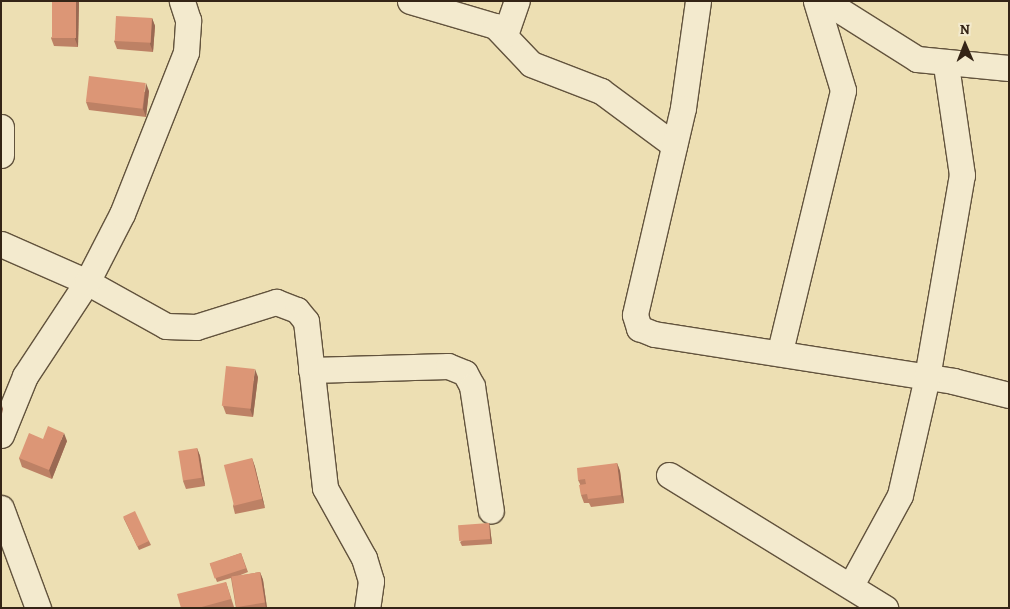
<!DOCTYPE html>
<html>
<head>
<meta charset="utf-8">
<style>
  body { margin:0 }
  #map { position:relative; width:1010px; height:609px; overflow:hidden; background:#eddfb3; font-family:Alegreya,serif }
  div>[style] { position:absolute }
  .roads { filter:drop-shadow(1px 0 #62533d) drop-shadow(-1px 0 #62533d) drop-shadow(0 1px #62533d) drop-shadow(0 -1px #62533d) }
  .street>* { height:25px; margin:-12.5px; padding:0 12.5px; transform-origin:12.5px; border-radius:12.5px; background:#f3eace }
  .wall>* { inset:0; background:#bd8165 }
  .shaded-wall>* { inset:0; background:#9a6953 }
  .building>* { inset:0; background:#dc9676; transform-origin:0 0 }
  span { translate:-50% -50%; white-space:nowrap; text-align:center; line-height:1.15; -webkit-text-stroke:4.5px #f3eace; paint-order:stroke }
  .frame { position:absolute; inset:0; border:2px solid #342416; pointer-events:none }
  .north { position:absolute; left:940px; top:20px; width:50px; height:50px; -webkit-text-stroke:4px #f3eace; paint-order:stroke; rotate:359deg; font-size:14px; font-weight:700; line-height:20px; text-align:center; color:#342416 }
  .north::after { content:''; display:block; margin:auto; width:18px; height:22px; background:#342416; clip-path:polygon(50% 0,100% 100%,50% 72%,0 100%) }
</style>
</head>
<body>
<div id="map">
  <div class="roads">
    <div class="street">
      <i style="left:410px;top:1px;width:89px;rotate:16.4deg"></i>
      <i style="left:495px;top:26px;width:52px;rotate:46.5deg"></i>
      <i style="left:531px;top:64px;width:75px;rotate:21.1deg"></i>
      <i style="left:601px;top:91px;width:91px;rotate:36.5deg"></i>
      <i style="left:698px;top:1px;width:108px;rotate:98deg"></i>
      <i style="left:683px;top:108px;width:212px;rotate:103.1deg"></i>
      <i style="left:635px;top:315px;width:14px;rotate:73deg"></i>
      <i style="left:639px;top:328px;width:16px;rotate:22deg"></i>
      <i style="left:654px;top:334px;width:303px;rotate:8.9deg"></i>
      <i style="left:953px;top:381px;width:58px;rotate:14deg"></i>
      <i style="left:825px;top:1px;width:109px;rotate:32.2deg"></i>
      <i style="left:917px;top:59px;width:92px;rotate:5.6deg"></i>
      <i style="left:505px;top:35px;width:36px;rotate:-71deg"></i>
      <i style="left:1px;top:127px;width:28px;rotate:90deg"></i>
      <i style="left:1px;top:244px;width:94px;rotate:23.8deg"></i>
      <i style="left:87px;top:282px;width:90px;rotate:29.1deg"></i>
      <i style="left:166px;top:326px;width:30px;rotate:2deg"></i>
      <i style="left:196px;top:327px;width:84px;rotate:-17.4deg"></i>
      <i style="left:276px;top:302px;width:22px;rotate:21deg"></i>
      <i style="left:297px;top:310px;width:14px;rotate:51deg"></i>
      <i style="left:306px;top:321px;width:168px;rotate:83.5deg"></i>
      <i style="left:325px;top:488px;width:80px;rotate:60.9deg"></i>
      <i style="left:364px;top:558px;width:24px;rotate:73deg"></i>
      <i style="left:371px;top:581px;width:27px;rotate:98deg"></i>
      <i style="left:780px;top:351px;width:268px;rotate:-76.4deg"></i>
      <i style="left:843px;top:90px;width:93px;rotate:-106.9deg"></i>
      <i style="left:311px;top:370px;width:137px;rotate:-1.7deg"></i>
      <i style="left:448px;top:366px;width:18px;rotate:22deg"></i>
      <i style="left:465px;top:373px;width:15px;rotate:62deg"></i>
      <i style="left:472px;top:386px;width:126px;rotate:81.4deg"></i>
      <i style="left:1px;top:435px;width:64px;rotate:-67.9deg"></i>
      <i style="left:25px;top:376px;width:113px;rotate:-56.6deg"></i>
      <i style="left:87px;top:282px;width:76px;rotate:-62.8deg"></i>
      <i style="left:122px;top:214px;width:174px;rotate:-68.4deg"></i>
      <i style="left:186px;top:52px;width:32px;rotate:-86deg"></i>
      <i style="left:188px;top:20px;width:20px;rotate:-108deg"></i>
      <i style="left:669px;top:475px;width:254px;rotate:31.6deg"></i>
      <i style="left:1px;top:508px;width:107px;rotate:69.7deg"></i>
      <i style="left:851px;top:585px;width:102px;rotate:-61.4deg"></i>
      <i style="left:900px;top:495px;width:121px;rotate:-77.1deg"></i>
      <i style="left:927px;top:377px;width:205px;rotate:-80.2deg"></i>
      <i style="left:962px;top:175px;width:111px;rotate:-98.3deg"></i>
    </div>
  </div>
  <div class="wall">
    <i style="clip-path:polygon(79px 1px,78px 47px,54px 46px,51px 38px)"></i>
    <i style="clip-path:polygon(152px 18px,155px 26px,153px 52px,117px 49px,114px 41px)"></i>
    <i style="clip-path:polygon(149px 91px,146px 117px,89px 110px,86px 102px)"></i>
    <i style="clip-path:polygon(258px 377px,253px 417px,226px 414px,223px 406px)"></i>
    <i style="clip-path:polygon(43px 439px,67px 441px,52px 479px,22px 467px,19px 458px)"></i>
    <i style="clip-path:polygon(197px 448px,200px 456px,205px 486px,186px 489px,183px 481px)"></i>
    <i style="clip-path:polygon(252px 458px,255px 467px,265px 508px,235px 514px,233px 506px)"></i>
    <i style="clip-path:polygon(617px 463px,620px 471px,624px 503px,591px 507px,589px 503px,584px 503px,581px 495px,580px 484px,578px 480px)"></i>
    <i style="clip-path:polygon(123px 517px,149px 541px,151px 545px,139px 550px)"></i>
    <i style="clip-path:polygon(489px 523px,490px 527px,492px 544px,462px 546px,460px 542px)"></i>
    <i style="clip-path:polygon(241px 553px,248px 572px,238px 576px,260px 572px,263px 580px,267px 608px,236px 608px,231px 578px,217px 582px,210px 564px)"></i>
    <i style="clip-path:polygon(226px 582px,234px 607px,181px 608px)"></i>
  </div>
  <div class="shaded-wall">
    <i style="clip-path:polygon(76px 1px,79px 1px,78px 47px,75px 39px)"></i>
    <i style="clip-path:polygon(152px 18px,155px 26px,153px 52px,150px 44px)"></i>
    <i style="clip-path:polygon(146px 83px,149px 91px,146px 117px,143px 109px)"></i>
    <i style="clip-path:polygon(255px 369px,258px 377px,253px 417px,250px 409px)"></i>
    <i style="clip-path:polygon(1px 403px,3px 409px,1px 418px)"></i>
    <i style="clip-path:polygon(64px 433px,67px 441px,52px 479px,49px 470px)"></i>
    <i style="clip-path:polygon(197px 448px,200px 456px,205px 486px,202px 478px)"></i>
    <i style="clip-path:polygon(252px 458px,255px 467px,265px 508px,262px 499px)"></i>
    <i style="clip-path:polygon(617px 463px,620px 471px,624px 503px,621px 495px)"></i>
    <i style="clip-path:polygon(489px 523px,490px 527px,492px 544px,490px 539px)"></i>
    <i style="clip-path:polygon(260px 572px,263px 580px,267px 608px,266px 608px,265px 603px)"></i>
  </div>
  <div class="building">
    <i style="left:52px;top:1px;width:24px;height:37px"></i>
    <i style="left:116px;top:16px;width:36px;height:25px;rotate:3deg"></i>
    <i style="left:89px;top:76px;width:57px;height:26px;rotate:7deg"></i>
    <i style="left:226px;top:366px;width:29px;height:40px;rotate:6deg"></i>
    <i style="clip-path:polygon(48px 426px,64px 433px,49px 470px,19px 458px,29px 433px,43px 439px)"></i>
    <i style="left:197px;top:448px;width:30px;height:19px;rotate:81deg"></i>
    <i style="left:252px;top:458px;width:42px;height:29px;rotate:76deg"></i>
    <i style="clip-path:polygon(617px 463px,621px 495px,588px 499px,587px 494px,581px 495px,579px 485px,586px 484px,585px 479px,578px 480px,577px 468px)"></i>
    <i style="left:135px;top:511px;width:33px;height:13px;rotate:65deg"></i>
    <i style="left:489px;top:523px;width:16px;height:31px;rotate:86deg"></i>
    <i style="left:241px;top:553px;width:16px;height:33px;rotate:72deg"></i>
    <i style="left:260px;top:572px;width:31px;height:29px;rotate:81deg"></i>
    <i style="clip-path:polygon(226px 582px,231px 599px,198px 608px,181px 608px,177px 594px)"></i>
  </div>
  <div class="frame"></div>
  <div class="north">N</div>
</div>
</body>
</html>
